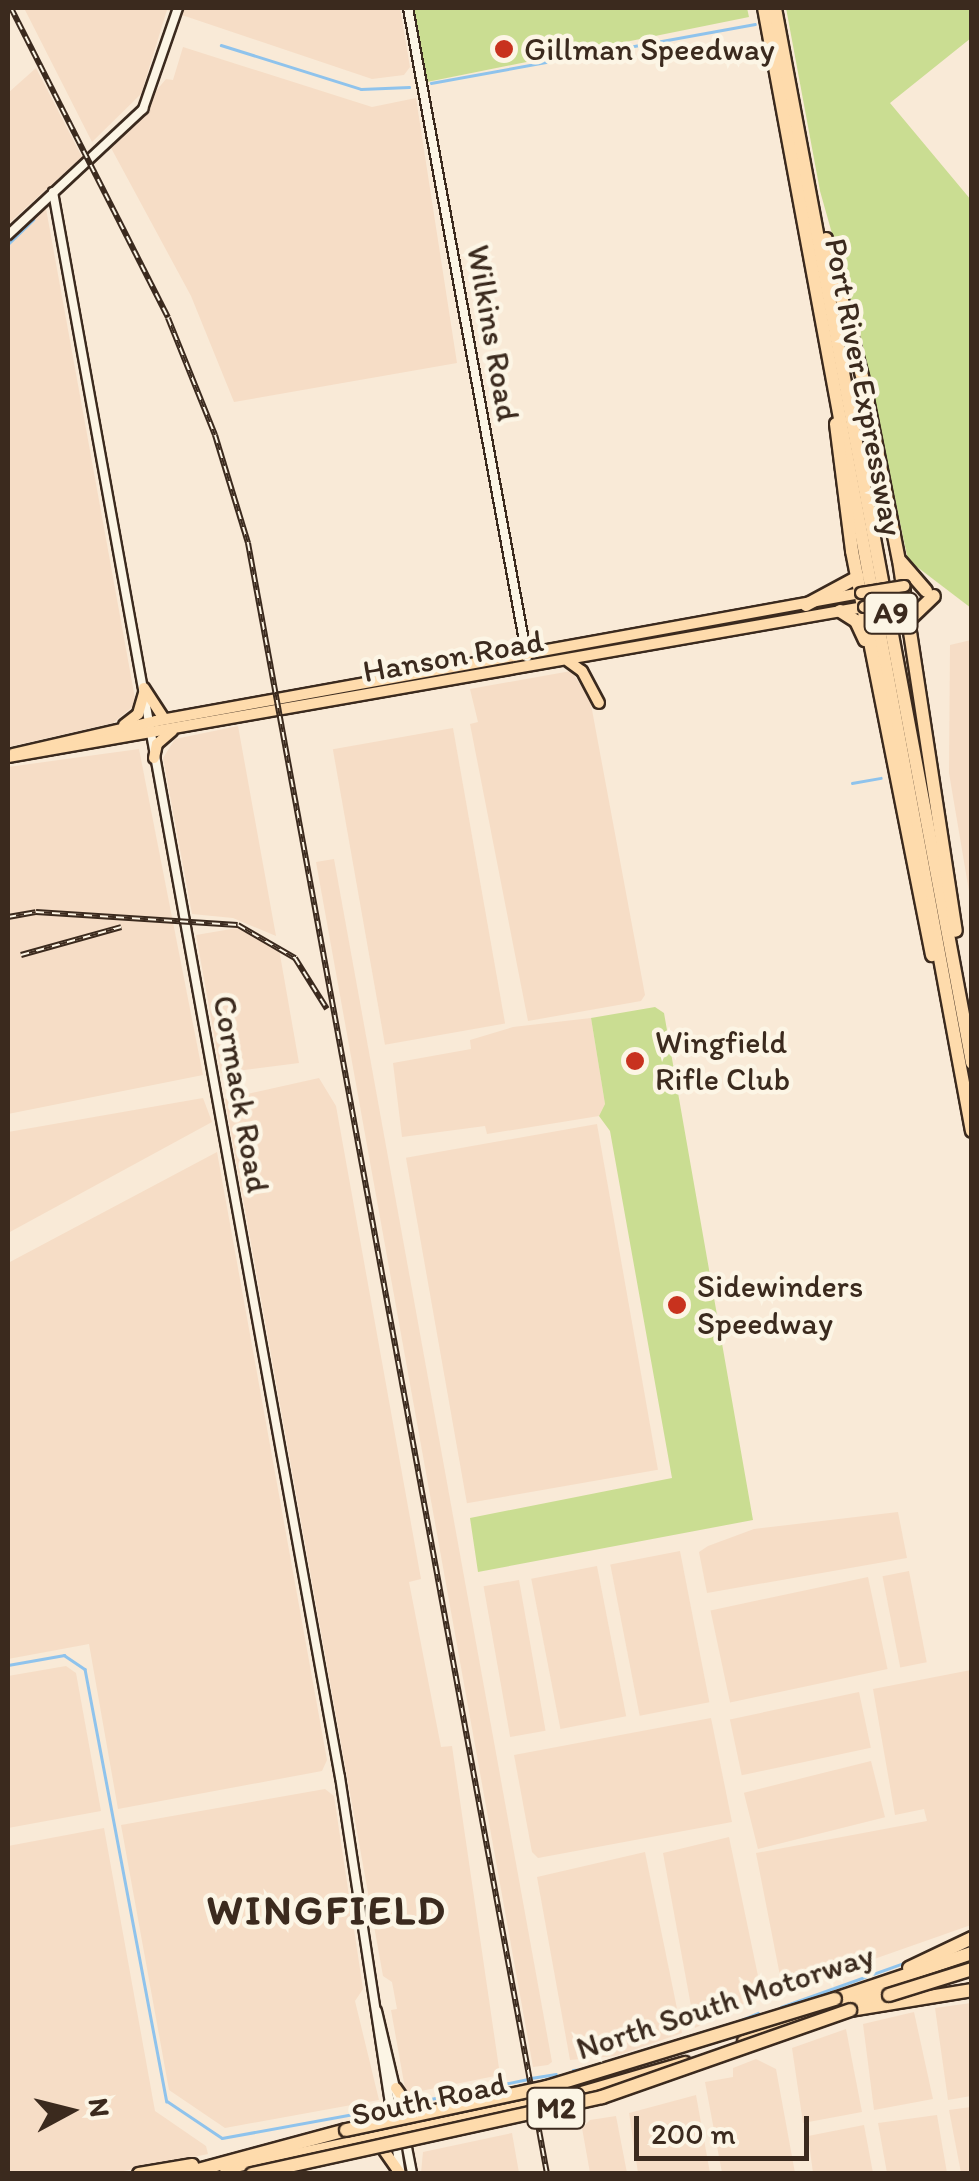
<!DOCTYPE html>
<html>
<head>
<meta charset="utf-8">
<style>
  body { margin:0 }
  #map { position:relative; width:979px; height:2181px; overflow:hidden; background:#f9ead7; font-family:Itim,sans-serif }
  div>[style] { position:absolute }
  .built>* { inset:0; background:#f6ddc6; transform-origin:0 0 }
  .green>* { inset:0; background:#cadd92 }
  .stream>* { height:2.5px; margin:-1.25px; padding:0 1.25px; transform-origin:1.25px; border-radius:1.25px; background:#8fc3ec }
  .roads { filter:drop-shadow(2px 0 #3b2a1e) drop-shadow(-2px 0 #3b2a1e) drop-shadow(0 2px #3b2a1e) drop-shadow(0 -2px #3b2a1e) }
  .minor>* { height:8px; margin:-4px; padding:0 4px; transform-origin:4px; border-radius:4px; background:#fcf5e5 }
  .major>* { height:10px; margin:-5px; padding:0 5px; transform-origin:5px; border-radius:5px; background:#fedbac }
  .highway>* { height:12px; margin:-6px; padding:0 6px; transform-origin:6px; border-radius:6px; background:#fedbac }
  .rail>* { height:6px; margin-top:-3px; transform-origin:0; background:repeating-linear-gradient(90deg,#fcf5e5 0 8px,#3b2a1e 0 16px); box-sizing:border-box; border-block:2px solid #3b2a1e }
  .bridges { filter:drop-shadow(2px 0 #3b2a1e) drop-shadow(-2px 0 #3b2a1e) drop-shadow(0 2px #3b2a1e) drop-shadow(0 -2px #3b2a1e) }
  .major-bridge>* { height:10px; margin:-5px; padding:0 5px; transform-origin:5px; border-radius:5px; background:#fedbac }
  .highway-bridge>* { height:12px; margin:-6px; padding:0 6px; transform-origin:6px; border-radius:6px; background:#fedbac }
  .dots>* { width:28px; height:28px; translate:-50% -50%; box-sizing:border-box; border:5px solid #fcf5e5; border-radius:50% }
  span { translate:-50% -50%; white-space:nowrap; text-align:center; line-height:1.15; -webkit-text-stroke:9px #fcf5e5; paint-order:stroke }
  .shield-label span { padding:2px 8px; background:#fcf5e5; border:2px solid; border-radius:8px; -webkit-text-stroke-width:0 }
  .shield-label { font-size:30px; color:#3b2a1e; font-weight:700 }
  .poi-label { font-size:32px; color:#3b2a1e }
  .left { translate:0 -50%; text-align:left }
  .street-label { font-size:32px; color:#3b2a1e }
  .district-label { font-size:42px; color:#3b2a1e; font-weight:700; letter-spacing:2.5px }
  .frame { position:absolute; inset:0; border:10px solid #3b2a1e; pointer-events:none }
  .north { position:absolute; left:20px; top:2061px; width:100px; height:100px; -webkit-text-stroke:8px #fcf5e5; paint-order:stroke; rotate:83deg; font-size:28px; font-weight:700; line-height:40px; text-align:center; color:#3b2a1e }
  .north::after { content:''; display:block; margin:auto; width:35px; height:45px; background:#3b2a1e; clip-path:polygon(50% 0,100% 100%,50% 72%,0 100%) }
  .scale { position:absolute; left:634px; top:2116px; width:175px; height:45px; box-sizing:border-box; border:5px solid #3b2a1e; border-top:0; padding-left:12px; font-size:30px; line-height:35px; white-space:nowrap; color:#3b2a1e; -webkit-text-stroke:8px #fcf5e5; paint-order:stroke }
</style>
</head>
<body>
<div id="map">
  <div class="built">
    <i style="clip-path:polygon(24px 8px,400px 8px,410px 67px,404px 75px,372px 79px,167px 10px,141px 94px,92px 142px)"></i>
    <i style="clip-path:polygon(183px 47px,372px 107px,416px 98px,457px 363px,234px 402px,191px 296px,110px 146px,166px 79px,173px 80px)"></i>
    <i style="clip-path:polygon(36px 68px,82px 157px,8px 224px,8px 93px)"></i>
    <i style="clip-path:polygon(45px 203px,136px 704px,113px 723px,8px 747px,8px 241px)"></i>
    <i style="clip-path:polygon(971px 640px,972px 640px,971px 903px,949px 773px,950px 645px)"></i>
    <i style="clip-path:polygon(571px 671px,590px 699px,645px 995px,641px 1001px,528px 1021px,470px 724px,478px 722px,470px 689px)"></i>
    <i style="clip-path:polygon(238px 726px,276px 936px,233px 918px,192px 914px,163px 758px,175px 739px)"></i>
    <i style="left:453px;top:728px;width:300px;height:122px;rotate:80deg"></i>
    <i style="clip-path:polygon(139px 749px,203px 1075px,8px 1114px,8px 767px)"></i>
    <i style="clip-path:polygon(334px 859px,552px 2062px,548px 2065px,533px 2067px,316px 862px)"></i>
    <i style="clip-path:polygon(237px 928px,279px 949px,299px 1063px,221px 1073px,196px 935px)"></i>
    <i style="clip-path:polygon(591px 1018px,605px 1104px,599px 1116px,487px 1134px,485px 1126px,402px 1137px,393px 1063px,471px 1049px,470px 1040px,513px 1027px)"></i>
    <i style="clip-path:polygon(319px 1078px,336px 1106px,421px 1579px,409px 1582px,441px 1747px,452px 1746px,500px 2075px,406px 2094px,391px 2010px,397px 2009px,392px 1982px,383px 1976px,225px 1099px)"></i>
    <i style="clip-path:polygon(203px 1098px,212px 1122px,8px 1233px,8px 1132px)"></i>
    <i style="left:597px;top:1124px;width:351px;height:194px;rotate:80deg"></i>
    <i style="clip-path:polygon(217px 1152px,327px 1760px,322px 1771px,118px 1809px,89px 1644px,8px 1659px,8px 1263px)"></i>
    <i style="clip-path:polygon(898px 1512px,907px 1558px,707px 1593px,699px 1552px,708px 1546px,754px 1529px)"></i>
    <i style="left:680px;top:1551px;width:154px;height:71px;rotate:79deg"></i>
    <i style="left:597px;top:1566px;width:153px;height:67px;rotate:79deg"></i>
    <i style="left:909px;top:1571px;width:93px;height:27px;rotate:79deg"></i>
    <i style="left:868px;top:1577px;width:94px;height:161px;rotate:78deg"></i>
    <i style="left:519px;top:1580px;width:153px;height:36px;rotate:80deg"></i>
    <i style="clip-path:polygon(66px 1666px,76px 1673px,101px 1811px,8px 1828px,8px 1676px)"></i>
    <i style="clip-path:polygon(971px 1670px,971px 1925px,783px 1991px,756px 1853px,927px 1821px,924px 1809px,895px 1815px,873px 1689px)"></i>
    <i style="left:859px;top:1692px;width:57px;height:132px;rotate:78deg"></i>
    <i style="clip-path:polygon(711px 1718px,732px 1822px,538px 1858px,532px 1852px,514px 1755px)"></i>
    <i style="left:871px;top:1761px;width:58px;height:131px;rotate:76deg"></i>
    <i style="clip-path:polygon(325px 1789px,334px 1796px,363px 1989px,355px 2001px,379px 2100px,225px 2128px,169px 2090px,121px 1825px)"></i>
    <i style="clip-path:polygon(104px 1828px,155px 2111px,206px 2146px,208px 2154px,114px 2173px,8px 2174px,8px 1846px)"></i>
    <i style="clip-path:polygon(729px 1837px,762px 1995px,695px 2028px,663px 1853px)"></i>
    <i style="clip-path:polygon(645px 1852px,682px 2033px,616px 2056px,570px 2060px,537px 1877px)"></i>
    <i style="clip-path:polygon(971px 2003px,971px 2096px,948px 2100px,935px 2008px)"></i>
    <i style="clip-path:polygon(914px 2012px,933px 2099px,874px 2110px,863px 2024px)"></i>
    <i style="clip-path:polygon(846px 2029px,862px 2112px,803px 2123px,792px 2048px)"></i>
    <i style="clip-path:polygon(756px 2059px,776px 2069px,795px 2173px,722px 2173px,705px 2082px,733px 2077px,733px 2068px)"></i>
    <i style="clip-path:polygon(696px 2095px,710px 2173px,638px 2173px,629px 2113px)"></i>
    <i style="clip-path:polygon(971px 2107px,971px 2173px,961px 2173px,949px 2110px)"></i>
    <i style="clip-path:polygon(937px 2115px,947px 2173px,887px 2173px,878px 2123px)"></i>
    <i style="clip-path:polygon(616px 2116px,627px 2173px,590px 2173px,582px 2128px,590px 2120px)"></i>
    <i style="clip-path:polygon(864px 2125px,873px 2173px,813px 2173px,808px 2136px)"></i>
    <i style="clip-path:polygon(512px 2133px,519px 2173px,421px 2173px,423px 2152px)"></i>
  </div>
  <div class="green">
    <i style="clip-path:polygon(414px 8px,747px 8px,749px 17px,427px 82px)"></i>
    <i style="clip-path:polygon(786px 8px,971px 8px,971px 38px,890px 103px,971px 200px,971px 608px,908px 560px,859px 329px,820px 191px)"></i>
    <i style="clip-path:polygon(655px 1007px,664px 1013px,753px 1520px,478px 1572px,470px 1518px,672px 1478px,610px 1131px,599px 1116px,605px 1104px,591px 1018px)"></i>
  </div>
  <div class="stream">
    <i style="left:221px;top:45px;width:147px;rotate:17.4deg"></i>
    <i style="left:361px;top:89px;width:48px;rotate:-2.4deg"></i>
    <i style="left:431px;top:83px;width:329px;rotate:-10.3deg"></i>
    <i style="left:8px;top:244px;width:35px;rotate:-44deg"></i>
    <i style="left:852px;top:783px;width:29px;rotate:-10deg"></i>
    <i style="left:8px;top:1665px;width:57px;rotate:-10.1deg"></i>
    <i style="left:64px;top:1655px;width:25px;rotate:34deg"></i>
    <i style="left:85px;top:1669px;width:440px;rotate:79.3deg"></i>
    <i style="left:167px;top:2101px;width:66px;rotate:33.9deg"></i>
    <i style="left:222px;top:2138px;width:157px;rotate:-10.3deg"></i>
    <i style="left:781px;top:2007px;width:134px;rotate:-19.7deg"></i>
    <i style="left:732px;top:2024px;width:28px;rotate:-23deg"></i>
    <i style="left:573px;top:2070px;width:14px;rotate:-4deg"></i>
    <i style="left:531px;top:2078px;width:25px;rotate:-9deg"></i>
    <i style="left:416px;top:2102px;width:114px;rotate:-11.6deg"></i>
  </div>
  <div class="roads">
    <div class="minor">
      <i style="left:408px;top:8px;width:660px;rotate:79.61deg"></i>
      <i style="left:53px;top:192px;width:1611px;rotate:79.74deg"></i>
      <i style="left:340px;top:1777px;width:399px;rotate:81.3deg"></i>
      <i style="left:8px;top:235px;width:185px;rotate:-43deg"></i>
      <i style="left:143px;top:109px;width:107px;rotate:-70.9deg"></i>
      <i style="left:377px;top:2011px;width:110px;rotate:76.8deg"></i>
      <i style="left:405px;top:2137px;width:38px;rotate:79deg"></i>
    </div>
    <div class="major">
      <i style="left:568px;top:661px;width:17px;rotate:36deg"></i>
      <i style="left:582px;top:671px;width:36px;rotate:62deg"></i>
      <i style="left:144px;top:688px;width:37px;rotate:57deg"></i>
      <i style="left:124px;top:725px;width:18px;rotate:-38deg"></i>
      <i style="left:138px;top:714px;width:22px;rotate:-74deg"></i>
      <i style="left:13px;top:754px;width:147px;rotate:-13deg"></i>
      <i style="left:156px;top:721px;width:717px;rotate:-10.29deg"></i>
      <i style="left:8px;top:757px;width:869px;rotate:-9.94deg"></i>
      <i style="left:154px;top:758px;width:14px;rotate:-78deg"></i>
      <i style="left:157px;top:744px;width:20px;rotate:-41deg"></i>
      <i style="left:743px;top:2041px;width:35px;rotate:-20deg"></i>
      <i style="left:396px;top:2088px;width:38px;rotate:55deg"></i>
      <i style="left:378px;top:2142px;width:39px;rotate:55deg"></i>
      <i style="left:225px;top:2169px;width:351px;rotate:-12deg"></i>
      <i style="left:568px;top:2096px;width:122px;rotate:-16.2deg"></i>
    </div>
    <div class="highway">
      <i style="left:764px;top:8px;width:1142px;rotate:79.51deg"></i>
      <i style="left:775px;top:8px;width:1073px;rotate:79.42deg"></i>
      <i style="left:826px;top:239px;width:150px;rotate:75.3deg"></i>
      <i style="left:864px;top:384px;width:179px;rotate:78.8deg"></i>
      <i style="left:899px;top:560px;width:375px;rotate:81.3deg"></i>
      <i style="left:836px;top:424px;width:128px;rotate:82.8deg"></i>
      <i style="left:852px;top:551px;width:412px;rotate:78.8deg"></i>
      <i style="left:901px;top:562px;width:38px;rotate:49deg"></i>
      <i style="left:806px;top:605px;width:59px;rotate:-28.3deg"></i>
      <i style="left:840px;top:611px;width:19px;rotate:32deg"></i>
      <i style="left:856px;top:621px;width:21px;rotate:65deg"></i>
      <i style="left:910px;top:619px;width:33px;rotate:-44deg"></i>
      <i style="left:909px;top:1968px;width:70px;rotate:-25.5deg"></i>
      <i style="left:835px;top:1999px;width:145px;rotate:-18.6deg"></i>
      <i style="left:850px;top:2010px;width:124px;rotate:-9.3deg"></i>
      <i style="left:776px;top:2029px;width:131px;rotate:-18.7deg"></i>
      <i style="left:139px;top:2174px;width:54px;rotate:-9.6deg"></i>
      <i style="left:183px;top:2174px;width:169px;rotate:-15.1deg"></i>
    </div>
  </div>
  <div class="rail">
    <i style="left:11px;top:8px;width:347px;rotate:63.1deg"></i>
    <i style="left:168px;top:318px;width:126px;rotate:68.1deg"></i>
    <i style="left:215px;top:435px;width:113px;rotate:73deg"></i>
    <i style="left:248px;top:543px;width:1658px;rotate:79.61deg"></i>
    <i style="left:8px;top:917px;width:28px;rotate:-10deg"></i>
    <i style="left:36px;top:912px;width:202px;rotate:3.7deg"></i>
    <i style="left:238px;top:925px;width:66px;rotate:30.1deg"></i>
    <i style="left:295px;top:958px;width:60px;rotate:57.9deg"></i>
    <i style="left:21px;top:955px;width:104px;rotate:-15.6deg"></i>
  </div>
  <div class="bridges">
    <div class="major-bridge">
      <i style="left:861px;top:593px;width:44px;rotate:-9.2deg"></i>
      <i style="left:864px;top:607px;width:44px;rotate:-10.5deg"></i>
    </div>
    <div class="highway-bridge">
      <i style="left:889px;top:1995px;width:87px;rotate:-17.4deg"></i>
      <i style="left:346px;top:2130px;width:206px;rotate:-12.1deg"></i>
      <i style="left:547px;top:2087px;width:301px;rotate:-17deg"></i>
      <i style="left:252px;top:2174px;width:358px;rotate:-12.4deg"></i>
      <i style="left:602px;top:2097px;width:263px;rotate:-19.3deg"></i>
    </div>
  </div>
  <div class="dots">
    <i style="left:504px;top:49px;background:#c8321e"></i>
    <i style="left:635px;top:1061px;background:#c8321e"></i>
    <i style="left:677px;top:1305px;background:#c8321e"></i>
  </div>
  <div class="shield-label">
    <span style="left:891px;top:613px">A9</span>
    <span style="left:556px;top:2108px">M2</span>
  </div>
  <div class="poi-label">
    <span class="left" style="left:524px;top:49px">Gillman Speedway</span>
    <span class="left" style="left:655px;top:1061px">Wingfield<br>Rifle Club</span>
    <span class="left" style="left:697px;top:1305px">Sidewinders<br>Speedway</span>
  </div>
  <div class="street-label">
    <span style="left:493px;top:333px;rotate:80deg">Wilkins Road</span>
    <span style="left:864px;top:387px;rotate:79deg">Port River Expressway</span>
    <span style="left:453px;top:656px;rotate:-10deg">Hanson Road</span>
    <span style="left:241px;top:1094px;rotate:80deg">Cormack Road</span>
    <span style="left:725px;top:2002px;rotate:-18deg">North South Motorway</span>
    <span style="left:429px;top:2099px;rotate:-12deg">South Road</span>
  </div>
  <div class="district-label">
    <span style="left:327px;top:1910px">WINGFIELD</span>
  </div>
  <div class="frame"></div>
  <div class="north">N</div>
  <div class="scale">200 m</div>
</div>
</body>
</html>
